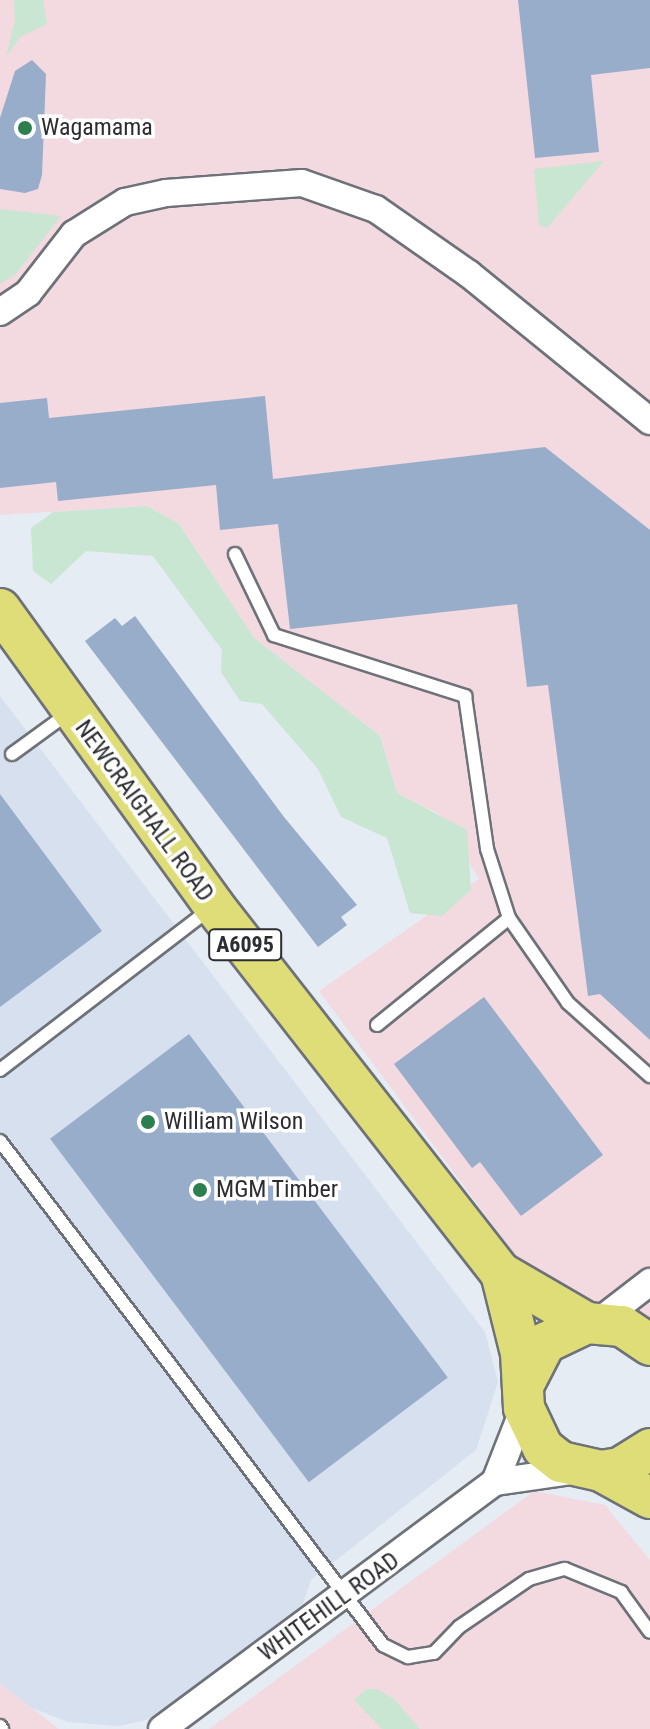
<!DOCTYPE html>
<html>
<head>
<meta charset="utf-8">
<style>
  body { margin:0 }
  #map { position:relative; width:650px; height:1729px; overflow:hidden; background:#e6ecf3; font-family:"Roboto Condensed",sans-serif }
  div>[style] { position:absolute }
  .commercial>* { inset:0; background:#f3dae1 }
  .built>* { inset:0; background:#d7e0ee }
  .green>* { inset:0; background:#c8e6d1 }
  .building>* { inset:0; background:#98adc9; transform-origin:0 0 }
  .roads { filter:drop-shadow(2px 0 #6e7278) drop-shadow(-2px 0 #6e7278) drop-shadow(0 2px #6e7278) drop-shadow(0 -2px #6e7278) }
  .service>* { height:12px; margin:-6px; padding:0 6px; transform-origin:6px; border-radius:6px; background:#fff }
  .minor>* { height:26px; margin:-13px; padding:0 13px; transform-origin:13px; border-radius:13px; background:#fff }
  .primary>* { height:40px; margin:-20px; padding:0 20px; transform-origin:20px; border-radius:20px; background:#dfdd78 }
  .dots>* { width:22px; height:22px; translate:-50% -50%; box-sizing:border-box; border:4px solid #fff; border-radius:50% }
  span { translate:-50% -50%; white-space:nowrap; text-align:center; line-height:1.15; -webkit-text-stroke:7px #fff; paint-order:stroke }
  .shield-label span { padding:2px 6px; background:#fff; border:2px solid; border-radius:6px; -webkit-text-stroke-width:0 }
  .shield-label { font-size:22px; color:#2b2d30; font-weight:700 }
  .poi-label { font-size:24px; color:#2b2d30 }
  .left { translate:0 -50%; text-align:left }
  .street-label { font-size:24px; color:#2b2d30 }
</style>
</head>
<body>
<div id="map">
  <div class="commercial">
    <i style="clip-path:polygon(0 0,650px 0,650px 1330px,530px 1275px,319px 991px,479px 879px,439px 814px,397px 793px,380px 736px,254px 638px,179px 524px,147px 506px,0 515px)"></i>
    <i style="clip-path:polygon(534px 1491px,605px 1505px,650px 1560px,650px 1729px,209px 1729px)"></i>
    <i style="clip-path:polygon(0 1683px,59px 1729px,0 1729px)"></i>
  </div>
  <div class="built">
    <i style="clip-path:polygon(0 696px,485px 1332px,498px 1382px,476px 1450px,311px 1580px,303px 1604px,177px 1700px,146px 1720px,119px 1726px,68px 1722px,30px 1707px,0 1683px)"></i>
  </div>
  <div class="green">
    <i style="clip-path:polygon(14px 0,43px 0,47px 24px,20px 37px,6px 57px,15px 20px)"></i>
    <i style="clip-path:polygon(604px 161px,547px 228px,539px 225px,534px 169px)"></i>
    <i style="clip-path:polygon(0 209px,61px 216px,15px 275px,0 284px)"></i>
    <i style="clip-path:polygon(147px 506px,179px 524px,254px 638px,380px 736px,397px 793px,467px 830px,471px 890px,442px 916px,410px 913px,387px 838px,341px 817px,318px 769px,262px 704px,240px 701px,221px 672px,222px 650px,153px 556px,86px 551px,51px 584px,33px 571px,31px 528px,53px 512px)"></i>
    <i style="clip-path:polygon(366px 1689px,377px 1689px,394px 1699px,420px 1729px,382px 1729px,354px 1700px)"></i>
  </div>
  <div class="building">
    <i style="clip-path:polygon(518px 0,650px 0,650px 68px,591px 75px,599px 152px,535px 158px)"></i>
    <i style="clip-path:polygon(32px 60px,46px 74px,42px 175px,38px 189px,25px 193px,0 189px,0 118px,15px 71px)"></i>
    <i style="clip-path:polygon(265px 396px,273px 479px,545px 447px,650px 530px,650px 1040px,600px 994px,588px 996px,548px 685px,527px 687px,517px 604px,290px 629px,278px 524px,220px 530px,216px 485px,58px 501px,56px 482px,0 488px,0 403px,47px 398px,49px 418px)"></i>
    <i style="clip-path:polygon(135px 616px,284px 817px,357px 905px,341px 917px,347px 925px,318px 947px,85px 641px,115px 618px,122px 626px)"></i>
    <i style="clip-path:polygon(0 794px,102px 931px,0 1007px)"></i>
    <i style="clip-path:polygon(484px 997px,603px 1155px,521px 1216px,480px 1162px,472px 1168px,394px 1064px)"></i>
    <i style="left:189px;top:1034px;width:430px;height:174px;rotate:53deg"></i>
  </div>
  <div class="roads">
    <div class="service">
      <i style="left:235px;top:554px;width:90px;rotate:64.3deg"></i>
      <i style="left:274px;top:635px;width:201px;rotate:17.7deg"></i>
      <i style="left:465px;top:696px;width:155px;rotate:81.8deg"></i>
      <i style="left:487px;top:849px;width:72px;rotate:72.3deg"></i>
      <i style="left:509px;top:918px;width:103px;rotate:55.2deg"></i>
      <i style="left:568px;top:1003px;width:110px;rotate:41.7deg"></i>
      <i style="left:12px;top:754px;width:68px;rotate:-36deg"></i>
      <i style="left:377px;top:1025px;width:170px;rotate:-39deg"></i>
      <i style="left:0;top:1070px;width:265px;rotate:-37.5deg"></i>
      <i style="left:0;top:1141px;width:633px;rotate:52.77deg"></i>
      <i style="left:383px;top:1645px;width:28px;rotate:26deg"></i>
      <i style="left:408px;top:1657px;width:26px;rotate:-9deg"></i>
      <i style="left:434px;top:1653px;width:36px;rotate:-46deg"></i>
      <i style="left:459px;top:1627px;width:85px;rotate:-34.4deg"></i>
      <i style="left:529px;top:1579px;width:37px;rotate:-16deg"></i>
      <i style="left:565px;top:1569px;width:61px;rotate:22.3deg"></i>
      <i style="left:621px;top:1592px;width:49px;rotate:54.1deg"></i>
      <i style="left:0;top:1726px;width:4px;rotate:56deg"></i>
    </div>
    <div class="minor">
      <i style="left:0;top:312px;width:34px;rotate:-34deg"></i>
      <i style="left:28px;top:293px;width:75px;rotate:-52.1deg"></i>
      <i style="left:74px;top:234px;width:60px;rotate:-32.1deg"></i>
      <i style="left:125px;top:202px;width:42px;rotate:-12.4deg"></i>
      <i style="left:166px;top:193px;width:136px;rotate:-4.2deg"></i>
      <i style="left:302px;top:183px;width:78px;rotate:19.4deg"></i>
      <i style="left:376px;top:209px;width:113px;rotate:35deg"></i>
      <i style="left:469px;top:274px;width:233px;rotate:39.1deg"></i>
      <i style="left:598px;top:1322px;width:66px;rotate:-37.6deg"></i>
      <i style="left:495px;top:1482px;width:84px;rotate:-8.2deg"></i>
      <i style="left:162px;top:1729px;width:415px;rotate:-36.6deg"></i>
      <i style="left:495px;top:1482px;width:79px;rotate:-68.6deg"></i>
    </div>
    <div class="primary">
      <i style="left:0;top:609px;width:366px;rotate:54.2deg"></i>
      <i style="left:214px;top:906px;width:466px;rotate:52deg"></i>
      <i style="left:501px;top:1273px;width:82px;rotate:76deg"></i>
      <i style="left:521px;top:1353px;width:55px;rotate:86.9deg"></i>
      <i style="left:524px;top:1408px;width:44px;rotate:64.6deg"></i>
      <i style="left:543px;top:1448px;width:23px;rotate:38deg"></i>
      <i style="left:561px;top:1462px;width:41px;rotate:12.7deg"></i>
      <i style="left:601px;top:1471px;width:19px;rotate:-9deg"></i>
      <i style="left:620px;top:1468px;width:36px;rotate:-32deg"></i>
      <i style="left:501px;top:1273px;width:99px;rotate:30.2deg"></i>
      <i style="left:524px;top:1384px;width:46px;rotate:-62.9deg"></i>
      <i style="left:545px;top:1343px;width:47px;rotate:-25.5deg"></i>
      <i style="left:587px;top:1323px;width:35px;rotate:5deg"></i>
      <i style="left:622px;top:1326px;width:34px;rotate:34deg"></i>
      <i style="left:601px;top:1471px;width:56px;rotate:28.9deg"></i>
    </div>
  </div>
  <div class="dots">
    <i style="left:25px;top:128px;background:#2d7f50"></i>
    <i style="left:148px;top:1122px;background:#2d7f50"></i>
    <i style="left:200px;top:1190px;background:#2d7f50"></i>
  </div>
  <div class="shield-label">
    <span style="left:245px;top:945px">A6095</span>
  </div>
  <div class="poi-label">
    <span class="left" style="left:41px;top:128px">Wagamama</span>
    <span class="left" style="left:164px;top:1122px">William Wilson</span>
    <span class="left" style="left:216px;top:1190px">MGM Timber</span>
  </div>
  <div class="street-label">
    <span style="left:144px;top:811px;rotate:54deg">NEWCRAIGHALL ROAD</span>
    <span style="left:329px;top:1607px;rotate:-36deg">WHITEHILL ROAD</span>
  </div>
</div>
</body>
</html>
